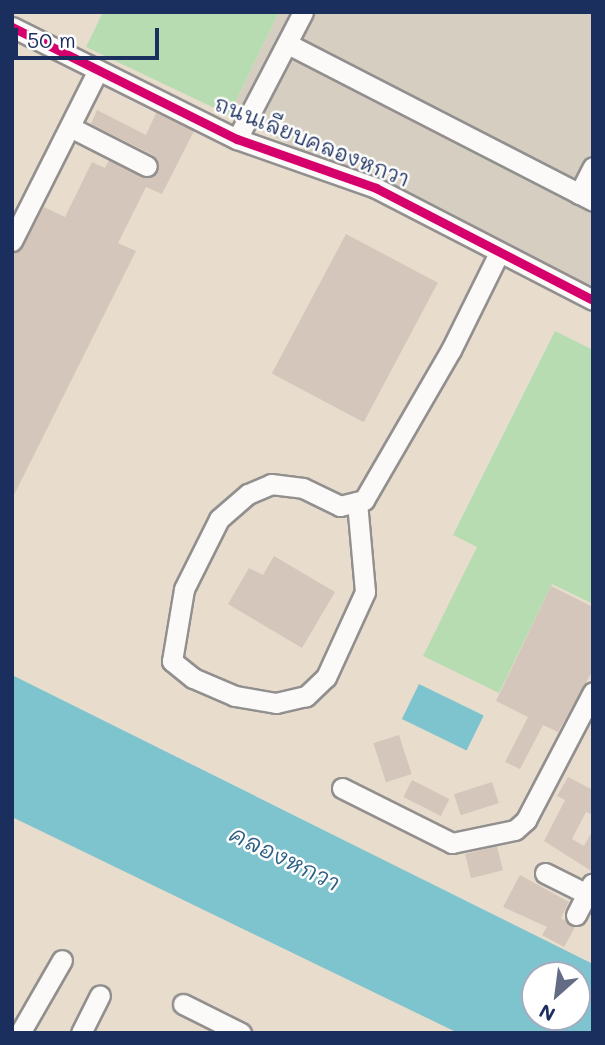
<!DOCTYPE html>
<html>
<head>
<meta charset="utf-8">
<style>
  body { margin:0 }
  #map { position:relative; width:605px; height:1045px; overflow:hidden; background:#e8ddcd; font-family:Mali,"Playpen Sans Thai",sans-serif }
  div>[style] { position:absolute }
  .industrial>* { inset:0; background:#d6cfc1 }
  .green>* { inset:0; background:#b8dcb1 }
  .water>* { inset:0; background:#7ec4ce; transform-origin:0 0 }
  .building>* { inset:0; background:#d4c6ba; transform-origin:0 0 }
  .roads { filter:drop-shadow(2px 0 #928f8f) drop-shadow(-2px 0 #928f8f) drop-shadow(0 2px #928f8f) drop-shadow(0 -2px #928f8f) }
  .minor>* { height:19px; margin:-9.5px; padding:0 9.5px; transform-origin:9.5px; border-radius:9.5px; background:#fcfaf8 }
  .cycleway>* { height:9px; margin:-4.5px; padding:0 4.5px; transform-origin:4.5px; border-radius:4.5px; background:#d6006c }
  span { translate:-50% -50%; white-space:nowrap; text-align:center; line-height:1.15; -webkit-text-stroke:5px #fff; paint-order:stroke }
  .street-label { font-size:21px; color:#1b2f5e }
  .water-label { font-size:23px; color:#2e5f85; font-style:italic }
  .frame { position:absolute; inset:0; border:14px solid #1b2f5e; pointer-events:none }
  .north { position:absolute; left:521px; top:961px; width:70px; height:70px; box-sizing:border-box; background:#fff; border:2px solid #a4acbf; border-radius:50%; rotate:208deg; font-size:19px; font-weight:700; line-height:28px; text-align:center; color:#1b2f5e }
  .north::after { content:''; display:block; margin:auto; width:24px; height:32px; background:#636c85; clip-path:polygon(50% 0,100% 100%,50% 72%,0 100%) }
  .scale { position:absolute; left:14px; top:28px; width:145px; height:32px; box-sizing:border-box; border:4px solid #1b2f5e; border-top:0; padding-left:9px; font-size:21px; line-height:24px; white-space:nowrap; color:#1b2f5e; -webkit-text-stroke:5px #fff; paint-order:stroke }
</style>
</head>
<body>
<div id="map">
  <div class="industrial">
    <i style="clip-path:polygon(279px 12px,593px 12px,593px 292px,229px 115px)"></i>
  </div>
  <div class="green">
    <i style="clip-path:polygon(103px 12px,279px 12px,229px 115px,86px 47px)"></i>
    <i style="clip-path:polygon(555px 331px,593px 350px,593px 604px,552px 584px,499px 693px,423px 656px,477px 547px,453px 535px)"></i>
  </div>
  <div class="water">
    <i style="clip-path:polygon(evenodd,12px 675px,593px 964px,593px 1033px,458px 1033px,12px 817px,12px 675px,535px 975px,577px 975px,577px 1017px,535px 1017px,535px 975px)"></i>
    <i style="left:419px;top:684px;width:72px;height:39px;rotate:26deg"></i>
  </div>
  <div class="building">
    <i style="clip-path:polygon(97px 110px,146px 135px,156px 113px,194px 131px,162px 194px,146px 187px,118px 243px,136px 251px,12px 499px,12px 253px,23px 247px,44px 207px,65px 217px,92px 162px,105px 168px,109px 160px,147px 178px,158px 171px,153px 155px,91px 124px)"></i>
    <i style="left:346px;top:234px;width:104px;height:158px;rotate:28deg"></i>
    <i style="clip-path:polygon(274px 556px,335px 592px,302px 648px,228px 604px,249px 568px,263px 575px)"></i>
    <i style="clip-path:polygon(551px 586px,593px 607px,593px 670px,558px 732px,543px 725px,520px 769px,505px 762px,528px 717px,496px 701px)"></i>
    <i style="left:399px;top:735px;width:41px;height:27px;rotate:72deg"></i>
    <i style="clip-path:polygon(568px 777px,593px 790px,593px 815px,586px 812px,572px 839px,584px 846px,593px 830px,593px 872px,544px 841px,565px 800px,557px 796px)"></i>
    <i style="left:412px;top:780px;width:42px;height:19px;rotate:27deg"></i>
    <i style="left:492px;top:782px;width:22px;height:40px;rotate:72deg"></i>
    <i style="left:497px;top:846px;width:25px;height:33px;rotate:76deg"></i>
    <i style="clip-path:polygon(520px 875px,569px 902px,561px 918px,575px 927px,564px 947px,542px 935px,547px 927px,503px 907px)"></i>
  </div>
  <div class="roads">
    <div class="minor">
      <i style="left:12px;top:27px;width:251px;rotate:26.5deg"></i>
      <i style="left:237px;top:139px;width:147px;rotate:19.4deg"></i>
      <i style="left:376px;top:188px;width:244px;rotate:27.3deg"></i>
      <i style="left:288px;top:44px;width:343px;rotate:27.2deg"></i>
      <i style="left:70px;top:127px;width:86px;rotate:26.9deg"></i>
      <i style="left:237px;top:139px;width:143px;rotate:-62.5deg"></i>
      <i style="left:579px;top:194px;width:30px;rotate:-63deg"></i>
      <i style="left:12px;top:241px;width:191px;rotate:-63.3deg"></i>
      <i style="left:357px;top:502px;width:90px;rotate:84.9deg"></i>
      <i style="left:365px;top:592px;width:94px;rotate:114.6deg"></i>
      <i style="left:326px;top:677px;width:28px;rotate:136deg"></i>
      <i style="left:306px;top:696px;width:31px;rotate:167deg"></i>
      <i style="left:276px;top:703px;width:42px;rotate:-170.3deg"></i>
      <i style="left:235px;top:696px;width:46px;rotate:-156.8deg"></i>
      <i style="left:193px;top:678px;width:27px;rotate:-141deg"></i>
      <i style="left:172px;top:661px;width:73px;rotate:-80.5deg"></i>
      <i style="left:184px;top:589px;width:78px;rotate:-63.4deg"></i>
      <i style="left:219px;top:519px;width:38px;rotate:-41deg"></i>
      <i style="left:248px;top:494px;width:25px;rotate:-23deg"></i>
      <i style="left:271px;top:484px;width:32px;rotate:7deg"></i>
      <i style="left:303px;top:488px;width:41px;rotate:25.9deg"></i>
      <i style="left:340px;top:506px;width:25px;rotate:-14deg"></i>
      <i style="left:364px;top:500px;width:173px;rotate:-59.9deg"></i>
      <i style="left:451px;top:350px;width:108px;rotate:-63.7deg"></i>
      <i style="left:342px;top:788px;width:123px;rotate:26.6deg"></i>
      <i style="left:452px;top:843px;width:64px;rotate:-11.7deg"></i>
      <i style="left:515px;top:830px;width:15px;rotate:-42deg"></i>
      <i style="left:526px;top:820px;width:144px;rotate:-62.4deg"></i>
      <i style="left:545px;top:873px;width:47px;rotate:26.6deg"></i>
      <i style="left:576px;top:915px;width:35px;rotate:-63deg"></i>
      <i style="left:183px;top:1004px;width:65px;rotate:26.6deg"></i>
      <i style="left:20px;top:1033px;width:84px;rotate:-60.1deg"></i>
      <i style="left:81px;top:1033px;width:42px;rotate:-63.4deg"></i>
    </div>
  </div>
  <div class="cycleway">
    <i style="left:12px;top:27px;width:251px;rotate:26.5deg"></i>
    <i style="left:237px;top:139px;width:147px;rotate:19.4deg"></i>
    <i style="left:376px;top:188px;width:244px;rotate:27.3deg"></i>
  </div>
  <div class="street-label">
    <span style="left:312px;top:141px;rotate:22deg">ถนนเลียบคลองหกวา</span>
  </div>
  <div class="water-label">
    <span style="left:285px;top:858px;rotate:26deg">คลองหกวา</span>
  </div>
  <div class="frame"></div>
  <div class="north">N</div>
  <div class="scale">50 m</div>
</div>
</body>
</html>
